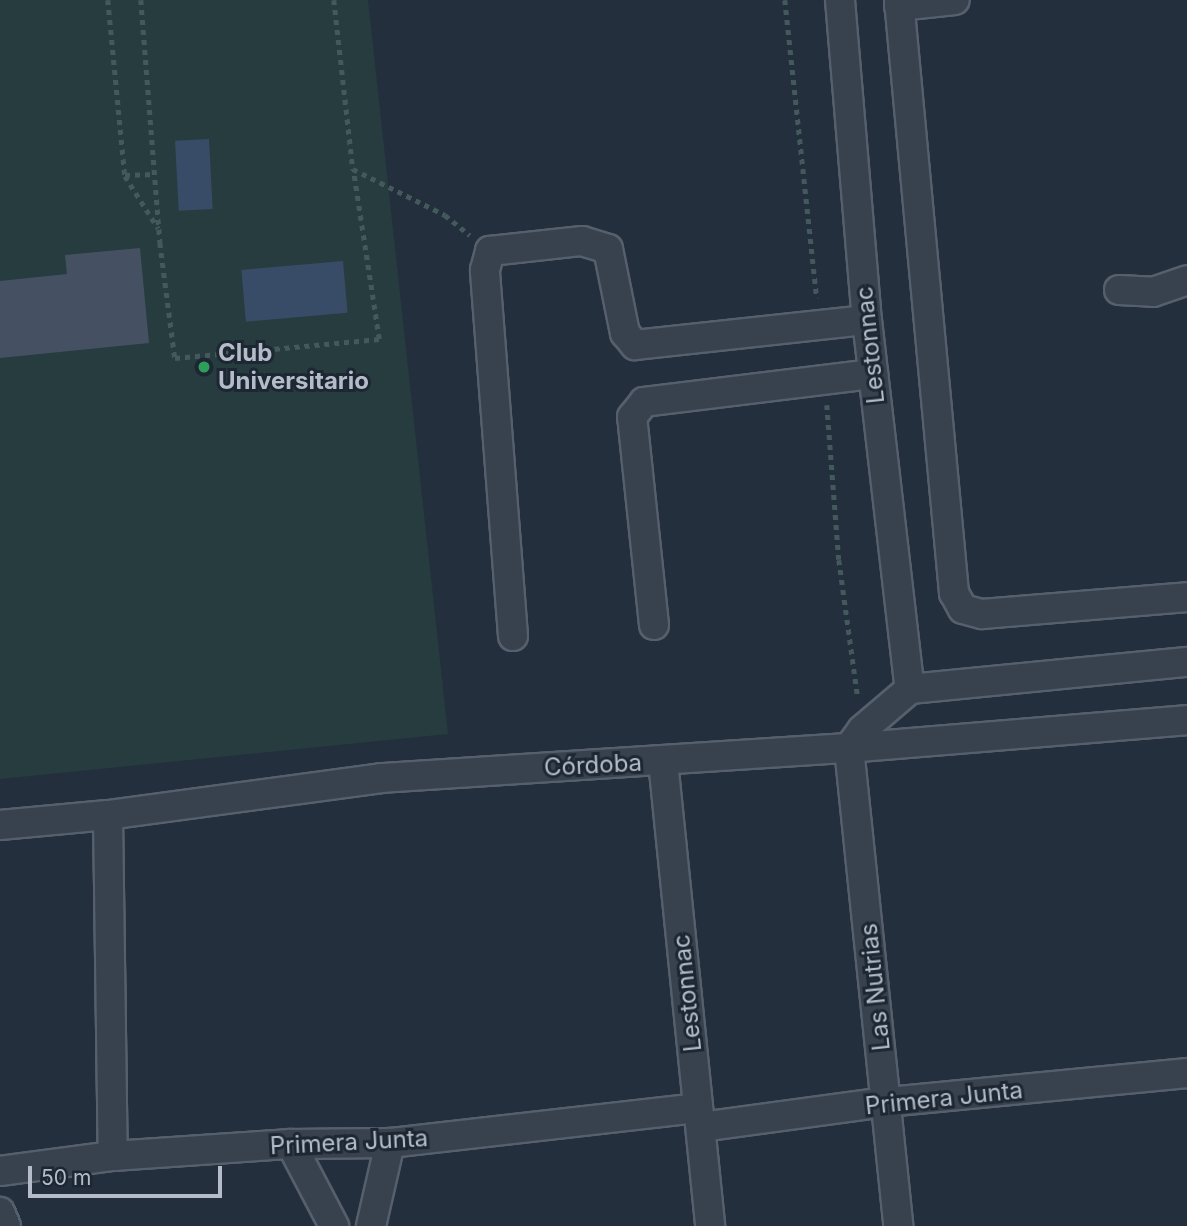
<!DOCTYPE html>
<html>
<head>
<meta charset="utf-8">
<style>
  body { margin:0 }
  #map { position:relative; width:1187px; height:1226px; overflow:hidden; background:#242f3e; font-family:Inter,sans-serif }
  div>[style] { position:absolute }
  .green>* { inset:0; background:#263c3f }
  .water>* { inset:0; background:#394c67; transform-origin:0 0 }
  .building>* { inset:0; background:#455162 }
  .path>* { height:4.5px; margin-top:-2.25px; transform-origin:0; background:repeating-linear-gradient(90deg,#44595c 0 5px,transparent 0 10px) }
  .roads { filter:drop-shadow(2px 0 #565f6c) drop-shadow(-2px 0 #565f6c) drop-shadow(0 2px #565f6c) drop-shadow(0 -2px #565f6c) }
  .minor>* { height:28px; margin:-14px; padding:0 14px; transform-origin:14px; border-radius:14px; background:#38414e }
  .dots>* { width:19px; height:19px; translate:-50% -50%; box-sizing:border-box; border:4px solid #1d2633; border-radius:50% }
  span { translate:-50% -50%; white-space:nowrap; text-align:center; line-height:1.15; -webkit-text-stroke:6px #1d2633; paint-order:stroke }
  .street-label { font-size:24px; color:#b4bcc9 }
  .poi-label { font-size:24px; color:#b4bcc9; font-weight:700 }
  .left { translate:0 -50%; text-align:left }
  .scale { position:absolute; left:28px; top:1166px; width:194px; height:32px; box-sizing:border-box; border:4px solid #b4bcc9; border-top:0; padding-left:9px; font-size:21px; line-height:24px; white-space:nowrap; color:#b4bcc9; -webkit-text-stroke:5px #1d2633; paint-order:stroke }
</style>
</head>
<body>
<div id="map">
  <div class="green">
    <i style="clip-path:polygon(0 0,368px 0,448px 734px,0 779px)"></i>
  </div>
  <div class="water">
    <i style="left:209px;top:139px;width:70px;height:34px;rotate:87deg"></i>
    <i style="left:343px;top:261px;width:52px;height:102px;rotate:85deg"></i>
  </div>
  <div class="building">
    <i style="clip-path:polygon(140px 248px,149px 343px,0 358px,0 281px,67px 274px,65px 255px)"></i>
  </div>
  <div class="path">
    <i style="left:108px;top:0;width:176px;rotate:84.5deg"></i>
    <i style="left:125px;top:175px;width:29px;rotate:-2deg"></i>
    <i style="left:141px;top:0;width:244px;rotate:85.5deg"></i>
    <i style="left:160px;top:243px;width:116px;rotate:82.6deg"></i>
    <i style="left:175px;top:358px;width:205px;rotate:-5.3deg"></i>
    <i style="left:379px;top:339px;width:172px;rotate:-98.7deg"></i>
    <i style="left:334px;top:0;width:170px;rotate:83.6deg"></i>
    <i style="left:353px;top:169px;width:103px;rotate:26.6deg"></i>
    <i style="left:445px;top:215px;width:32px;rotate:39deg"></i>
    <i style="left:785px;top:0;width:300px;rotate:83.9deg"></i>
    <i style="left:125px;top:176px;width:62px;rotate:57.6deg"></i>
    <i style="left:827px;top:405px;width:155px;rotate:85.6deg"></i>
    <i style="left:839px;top:560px;width:140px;rotate:82.2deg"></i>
  </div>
  <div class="roads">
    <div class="minor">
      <i style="left:840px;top:0;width:321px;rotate:85.2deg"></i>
      <i style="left:867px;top:320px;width:371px;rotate:83.4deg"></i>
      <i style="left:899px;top:0;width:596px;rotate:84.7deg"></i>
      <i style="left:954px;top:593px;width:18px;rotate:61deg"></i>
      <i style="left:963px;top:609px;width:20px;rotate:15deg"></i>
      <i style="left:982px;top:614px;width:206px;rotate:-4.7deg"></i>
      <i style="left:899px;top:6px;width:56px;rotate:-6.1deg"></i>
      <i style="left:1119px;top:290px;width:34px;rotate:3deg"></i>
      <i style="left:1153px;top:292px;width:36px;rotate:-19deg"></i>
      <i style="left:654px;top:625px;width:209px;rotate:-96deg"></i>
      <i style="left:632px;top:417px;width:19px;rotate:-51deg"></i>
      <i style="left:644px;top:402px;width:231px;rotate:-7deg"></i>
      <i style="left:513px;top:636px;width:367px;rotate:-94.4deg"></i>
      <i style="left:485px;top:270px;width:20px;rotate:-75deg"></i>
      <i style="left:490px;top:251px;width:93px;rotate:-6.2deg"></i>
      <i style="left:582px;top:241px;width:27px;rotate:17deg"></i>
      <i style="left:608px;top:249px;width:86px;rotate:78.6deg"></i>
      <i style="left:625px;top:333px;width:16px;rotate:50deg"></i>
      <i style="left:635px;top:345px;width:233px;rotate:-6.2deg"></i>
      <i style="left:910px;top:689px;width:278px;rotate:-5.6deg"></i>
      <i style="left:849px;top:748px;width:481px;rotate:84.1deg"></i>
      <i style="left:849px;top:748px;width:22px;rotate:-54deg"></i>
      <i style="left:862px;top:730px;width:63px;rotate:-40.5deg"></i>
      <i style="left:663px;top:761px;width:467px;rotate:84.2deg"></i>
      <i style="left:108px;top:815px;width:341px;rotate:89.2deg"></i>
      <i style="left:0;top:825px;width:108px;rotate:-5.3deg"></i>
      <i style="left:108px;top:815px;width:276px;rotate:-7.7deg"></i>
      <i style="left:382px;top:778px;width:468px;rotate:-3.7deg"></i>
      <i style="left:849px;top:748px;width:339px;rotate:-4.7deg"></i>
      <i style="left:701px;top:1127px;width:188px;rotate:-7.7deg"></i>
      <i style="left:887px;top:1102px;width:301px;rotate:-5.5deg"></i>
      <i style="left:291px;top:1144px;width:93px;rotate:62.3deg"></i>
      <i style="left:0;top:1171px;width:114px;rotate:-7.6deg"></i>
      <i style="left:113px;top:1156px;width:178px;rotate:-3.9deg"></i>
      <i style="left:291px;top:1144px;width:99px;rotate:-0.6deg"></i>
      <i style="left:390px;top:1143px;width:310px;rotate:-6.5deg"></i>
      <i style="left:0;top:1212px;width:15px;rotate:67deg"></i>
      <i style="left:371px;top:1226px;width:85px;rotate:-77.1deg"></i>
    </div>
  </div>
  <div class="dots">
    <i style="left:204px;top:367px;background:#2e9e5b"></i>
  </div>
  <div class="street-label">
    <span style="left:870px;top:345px;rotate:-96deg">Lestonnac</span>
    <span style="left:593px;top:765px;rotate:-3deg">Córdoba</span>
    <span style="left:875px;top:987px;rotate:-96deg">Las Nutrias</span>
    <span style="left:687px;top:993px;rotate:-96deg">Lestonnac</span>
    <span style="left:944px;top:1098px;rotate:-6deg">Primera Junta</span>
    <span style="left:349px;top:1142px;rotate:-3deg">Primera Junta</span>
  </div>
  <div class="poi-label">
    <span class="left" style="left:218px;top:367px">Club<br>Universitario</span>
  </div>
  <div class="scale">50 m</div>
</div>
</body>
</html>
